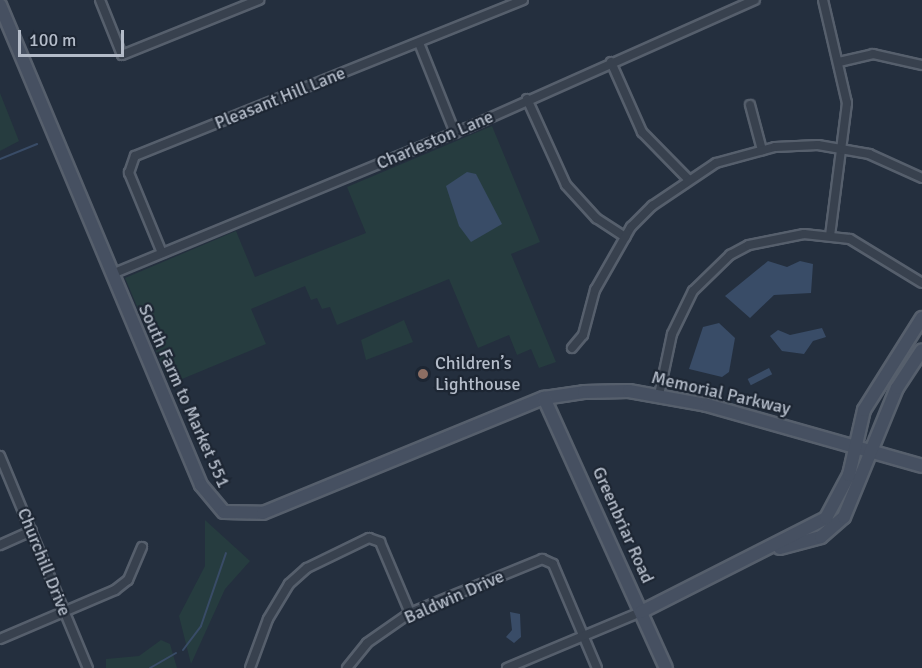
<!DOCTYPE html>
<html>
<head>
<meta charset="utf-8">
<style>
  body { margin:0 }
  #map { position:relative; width:922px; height:668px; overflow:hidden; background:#242f3e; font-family:Signika,sans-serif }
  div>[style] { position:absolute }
  .green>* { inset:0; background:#263c3f }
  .water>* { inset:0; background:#394c67; transform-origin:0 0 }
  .stream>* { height:2px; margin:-1px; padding:0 1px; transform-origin:1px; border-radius:1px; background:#394c67 }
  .roads { filter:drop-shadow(2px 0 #565f6c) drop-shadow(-2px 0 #565f6c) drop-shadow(0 2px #565f6c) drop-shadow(0 -2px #565f6c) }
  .street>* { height:8px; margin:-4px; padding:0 4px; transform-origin:4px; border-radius:4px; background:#38414e }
  .secondary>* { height:12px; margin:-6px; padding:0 6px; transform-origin:6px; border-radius:6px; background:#465061 }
  .dots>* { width:16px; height:16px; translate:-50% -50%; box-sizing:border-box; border:3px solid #1d2633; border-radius:50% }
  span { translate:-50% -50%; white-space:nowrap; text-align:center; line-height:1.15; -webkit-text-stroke:4.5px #1d2633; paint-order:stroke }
  .street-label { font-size:18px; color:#b4bcc9 }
  .poi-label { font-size:18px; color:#b4bcc9 }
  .left { translate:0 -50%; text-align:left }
  .scale { position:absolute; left:18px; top:30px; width:106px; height:27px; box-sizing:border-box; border:3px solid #b4bcc9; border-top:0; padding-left:8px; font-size:18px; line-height:21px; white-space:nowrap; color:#b4bcc9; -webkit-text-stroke:4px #1d2633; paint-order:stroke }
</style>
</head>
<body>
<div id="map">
  <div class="green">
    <i style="clip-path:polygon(0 93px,19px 141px,0 151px)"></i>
    <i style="clip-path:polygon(492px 126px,540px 242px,511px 254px,556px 362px,539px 368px,531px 349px,517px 355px,509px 335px,478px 348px,449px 279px,337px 325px,330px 307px,322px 309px,317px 298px,311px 300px,305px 286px,251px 309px,266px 344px,170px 384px,125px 278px,236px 231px,255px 277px,366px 233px,347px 187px)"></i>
    <i style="clip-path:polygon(404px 320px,413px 342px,366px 360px,361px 340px)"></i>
    <i style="clip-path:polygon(205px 520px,250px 561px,225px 589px,191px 664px,179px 616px,205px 566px)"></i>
    <i style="clip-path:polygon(161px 640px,170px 644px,177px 668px,106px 668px,106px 659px,139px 656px)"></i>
  </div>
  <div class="water">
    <i style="clip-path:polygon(467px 172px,476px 174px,502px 224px,471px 242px,459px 226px,446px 186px)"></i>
    <i style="clip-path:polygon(768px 261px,787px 267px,800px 261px,813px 264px,811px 293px,774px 295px,750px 318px,725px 296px)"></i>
    <i style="clip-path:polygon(719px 323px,735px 338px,729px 372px,722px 377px,689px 369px,703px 327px)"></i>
    <i style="clip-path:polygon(822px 328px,826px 337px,813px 341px,804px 354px,782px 351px,770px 336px,778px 330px,790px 335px)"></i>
    <i style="left:769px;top:368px;width:7px;height:24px;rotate:63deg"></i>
    <i style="clip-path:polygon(510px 612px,520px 614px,521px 637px,514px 643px,506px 637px,512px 630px)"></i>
  </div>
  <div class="stream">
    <i style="left:0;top:159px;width:40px;rotate:-22deg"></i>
    <i style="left:183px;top:650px;width:30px;rotate:-53deg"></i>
    <i style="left:201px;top:626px;width:77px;rotate:-71.1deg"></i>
    <i style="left:150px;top:668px;width:30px;rotate:-30deg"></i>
  </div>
  <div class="roads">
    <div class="street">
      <i style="left:100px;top:0;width:59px;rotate:68.2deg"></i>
      <i style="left:122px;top:55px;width:148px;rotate:-21.9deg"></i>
      <i style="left:823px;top:0;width:106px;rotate:76.9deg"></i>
      <i style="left:847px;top:103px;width:134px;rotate:97.3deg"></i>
      <i style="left:419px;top:43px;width:97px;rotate:68.2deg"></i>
      <i style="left:611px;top:62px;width:77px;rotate:66.1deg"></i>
      <i style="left:642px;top:132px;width:66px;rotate:45.6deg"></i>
      <i style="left:839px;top:62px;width:35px;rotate:-13deg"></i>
      <i style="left:873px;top:54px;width:50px;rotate:12.7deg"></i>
      <i style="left:527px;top:99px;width:94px;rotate:65.6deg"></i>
      <i style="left:566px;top:185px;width:45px;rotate:47.7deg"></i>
      <i style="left:596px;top:218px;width:35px;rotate:33deg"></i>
      <i style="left:750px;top:105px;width:47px;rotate:75.1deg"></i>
      <i style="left:162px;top:253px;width:87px;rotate:-112.4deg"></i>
      <i style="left:129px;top:173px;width:18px;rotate:-71deg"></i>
      <i style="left:135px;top:156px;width:418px;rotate:-21.9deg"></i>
      <i style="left:112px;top:274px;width:384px;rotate:-22.4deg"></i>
      <i style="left:467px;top:128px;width:315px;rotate:-24deg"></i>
      <i style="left:572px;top:348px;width:17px;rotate:-50deg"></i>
      <i style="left:583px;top:335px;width:47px;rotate:-75.1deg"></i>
      <i style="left:595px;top:290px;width:73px;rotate:-60.3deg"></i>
      <i style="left:631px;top:227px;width:30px;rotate:-45deg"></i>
      <i style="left:652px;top:206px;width:77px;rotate:-33.9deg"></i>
      <i style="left:716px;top:163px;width:61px;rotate:-15.2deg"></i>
      <i style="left:775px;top:147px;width:43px;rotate:-2.7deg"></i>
      <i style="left:818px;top:145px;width:52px;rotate:10deg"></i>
      <i style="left:869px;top:154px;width:58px;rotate:24.4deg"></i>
      <i style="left:659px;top:395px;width:62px;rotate:-78deg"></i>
      <i style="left:672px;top:334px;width:48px;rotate:-64deg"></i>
      <i style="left:693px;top:291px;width:52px;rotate:-44.2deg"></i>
      <i style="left:730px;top:255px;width:21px;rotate:-28deg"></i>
      <i style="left:749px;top:245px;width:56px;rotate:-11.3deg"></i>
      <i style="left:804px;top:234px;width:46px;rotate:6.2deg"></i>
      <i style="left:850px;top:239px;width:84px;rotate:31.4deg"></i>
      <i style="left:0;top:456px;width:230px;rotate:67.5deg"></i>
      <i style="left:0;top:545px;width:35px;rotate:-24deg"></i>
      <i style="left:0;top:639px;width:125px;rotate:-23.1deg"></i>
      <i style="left:115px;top:590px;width:16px;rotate:-38deg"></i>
      <i style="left:128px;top:580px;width:36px;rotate:-67deg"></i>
      <i style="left:250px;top:668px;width:52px;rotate:-69.8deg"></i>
      <i style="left:268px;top:619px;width:41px;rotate:-59deg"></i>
      <i style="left:289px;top:584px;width:24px;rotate:-42deg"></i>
      <i style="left:307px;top:568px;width:69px;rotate:-25.8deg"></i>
      <i style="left:369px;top:538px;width:12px;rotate:20deg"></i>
      <i style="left:380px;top:542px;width:77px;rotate:67.1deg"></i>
      <i style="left:347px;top:668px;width:32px;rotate:-51deg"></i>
      <i style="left:367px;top:643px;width:52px;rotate:-34.9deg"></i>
      <i style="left:410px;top:613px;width:143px;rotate:-22.2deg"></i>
      <i style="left:542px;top:559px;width:12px;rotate:24deg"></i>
      <i style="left:553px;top:564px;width:113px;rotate:67.1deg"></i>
      <i style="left:507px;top:668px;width:145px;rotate:-22.7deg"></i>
    </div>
    <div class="secondary">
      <i style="left:0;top:5px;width:520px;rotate:67.28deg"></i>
      <i style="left:201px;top:485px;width:35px;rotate:50deg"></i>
      <i style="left:224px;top:512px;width:39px;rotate:1deg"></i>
      <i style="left:263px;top:513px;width:304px;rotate:-22.3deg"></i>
      <i style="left:544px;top:398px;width:40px;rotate:-8.5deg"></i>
      <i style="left:584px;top:392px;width:45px;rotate:-1.3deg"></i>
      <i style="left:629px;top:391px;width:79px;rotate:10.2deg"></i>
      <i style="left:707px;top:405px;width:223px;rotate:15.8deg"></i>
      <i style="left:544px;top:398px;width:296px;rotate:65.7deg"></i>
      <i style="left:780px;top:548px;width:42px;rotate:-15deg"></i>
      <i style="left:821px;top:537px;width:30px;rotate:-41deg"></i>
      <i style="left:844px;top:517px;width:139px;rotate:-67.7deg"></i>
      <i style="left:897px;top:388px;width:45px;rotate:-56.7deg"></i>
      <i style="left:641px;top:612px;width:208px;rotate:-26.9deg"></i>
      <i style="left:826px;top:518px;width:49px;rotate:-61.9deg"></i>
      <i style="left:849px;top:475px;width:67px;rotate:-77deg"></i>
      <i style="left:864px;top:410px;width:109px;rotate:-57.8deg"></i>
    </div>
  </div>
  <div class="dots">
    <i style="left:423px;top:374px;background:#8d6e63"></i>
  </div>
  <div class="street-label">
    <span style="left:280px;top:98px;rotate:-22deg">Pleasant Hill Lane</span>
    <span style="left:435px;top:140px;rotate:-23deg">Charleston Lane</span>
    <span style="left:721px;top:393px;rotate:13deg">Memorial Parkway</span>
    <span style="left:184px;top:396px;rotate:66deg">South Farm to Market 551</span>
    <span style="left:623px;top:525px;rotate:66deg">Greenbriar Road</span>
    <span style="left:44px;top:562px;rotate:68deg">Churchill Drive</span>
    <span style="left:454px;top:597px;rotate:-24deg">Baldwin Drive</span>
  </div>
  <div class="poi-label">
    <span class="left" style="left:435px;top:374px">Children’s<br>Lighthouse</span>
  </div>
  <div class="scale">100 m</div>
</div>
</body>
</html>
